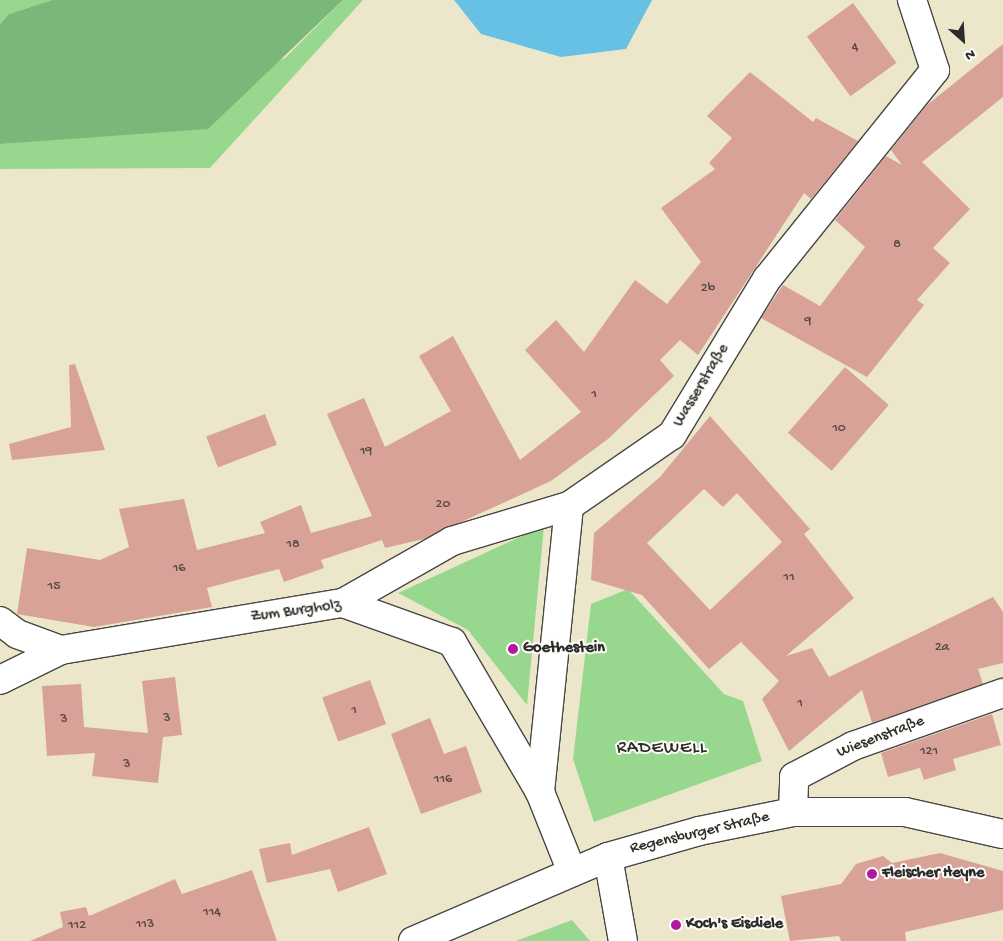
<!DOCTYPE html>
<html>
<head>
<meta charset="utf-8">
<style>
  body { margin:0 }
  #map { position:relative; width:1003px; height:941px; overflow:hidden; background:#ece7cb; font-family:"Gochi Hand",sans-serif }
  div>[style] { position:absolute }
  .green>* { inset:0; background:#98d88e }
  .forest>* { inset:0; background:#7ab879 }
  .water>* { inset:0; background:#67c1e5 }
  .building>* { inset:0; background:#d8a299; transform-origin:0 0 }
  .roads { filter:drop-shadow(1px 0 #484743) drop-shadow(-1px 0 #484743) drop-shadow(0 1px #484743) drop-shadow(0 -1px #484743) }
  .minor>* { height:28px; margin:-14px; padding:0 14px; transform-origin:14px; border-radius:14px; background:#fff }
  .major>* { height:28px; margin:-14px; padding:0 14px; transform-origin:14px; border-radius:14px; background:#fff }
  .dots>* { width:14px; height:14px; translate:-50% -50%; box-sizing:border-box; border:2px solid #fdfcf7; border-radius:50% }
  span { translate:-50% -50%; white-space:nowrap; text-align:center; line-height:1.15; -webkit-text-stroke:4px #fdfcf7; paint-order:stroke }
  .number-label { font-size:14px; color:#564946 }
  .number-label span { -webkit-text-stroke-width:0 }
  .street-label { font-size:16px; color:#2b2b2b }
  .poi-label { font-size:16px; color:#2b2b2b; font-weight:700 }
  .left { translate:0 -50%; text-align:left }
  .neighbourhood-label { font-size:18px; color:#2b2b2b; letter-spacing:1px }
  .north { position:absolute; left:938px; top:15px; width:50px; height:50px; -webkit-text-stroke:4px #fdfcf7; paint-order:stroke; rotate:154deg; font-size:14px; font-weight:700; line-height:20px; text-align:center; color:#2b2b2b }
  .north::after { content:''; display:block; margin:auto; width:18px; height:22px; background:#2b2b2b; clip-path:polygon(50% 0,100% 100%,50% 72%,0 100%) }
</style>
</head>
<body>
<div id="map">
  <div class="green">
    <i style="clip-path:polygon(0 0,52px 0,9px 14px,0 24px)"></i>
    <i style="clip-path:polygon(343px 0,363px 0,210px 168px,0 169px,0 144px,78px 137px,285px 58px)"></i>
    <i style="clip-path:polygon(544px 526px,527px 705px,468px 630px,398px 593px)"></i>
    <i style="clip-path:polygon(628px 589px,724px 694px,743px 701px,762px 761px,594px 822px,573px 759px,591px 604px)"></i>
    <i style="clip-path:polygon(572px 920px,590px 941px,516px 941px)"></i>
  </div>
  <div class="forest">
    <i style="clip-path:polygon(52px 0,343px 0,208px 129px,0 144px,0 24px,9px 14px)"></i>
  </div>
  <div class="water">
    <i style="clip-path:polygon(454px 0,652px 0,626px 49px,561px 57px,481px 34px)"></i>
  </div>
  <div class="building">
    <i style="left:853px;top:3px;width:74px;height:57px;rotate:54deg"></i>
    <i style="clip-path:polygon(1003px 44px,1003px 97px,922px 162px,970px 209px,933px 248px,950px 263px,917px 300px,924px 305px,867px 377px,761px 318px,783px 285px,820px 306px,865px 247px,835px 220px,886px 156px,902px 165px,891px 150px,927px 105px)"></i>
    <i style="clip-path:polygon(750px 72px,813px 122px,816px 118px,858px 141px,811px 199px,804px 193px,698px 355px,680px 340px,660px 360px,674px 376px,608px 439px,551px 481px,424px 539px,385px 548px,382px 540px,321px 560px,324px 568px,284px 582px,279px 569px,207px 588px,212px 607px,94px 627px,17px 614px,27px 548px,100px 560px,129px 547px,119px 509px,184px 499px,197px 550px,265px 533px,260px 522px,301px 505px,311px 533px,372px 516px,327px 414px,364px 398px,385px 447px,451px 411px,419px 356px,453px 336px,520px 460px,581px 412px,525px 350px,556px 320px,584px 352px,635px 280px,667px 304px,701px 262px,661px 208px,715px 169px,709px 163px,732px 138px,707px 116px)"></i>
    <i style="clip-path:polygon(75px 364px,105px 450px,12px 460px,9px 444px,71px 427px,69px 365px)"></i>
    <i style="left:845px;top:367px;width:58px;height:87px;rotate:41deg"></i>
    <i style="left:265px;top:414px;width:33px;height:63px;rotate:69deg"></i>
    <i style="clip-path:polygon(evenodd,710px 416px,810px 529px,804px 534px,854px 598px,786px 656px,812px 648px,829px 677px,993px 597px,1003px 612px,1003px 663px,978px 669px,983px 684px,872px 723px,862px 690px,789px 751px,762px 699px,779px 681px,741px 642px,709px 669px,642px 595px,591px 580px,594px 533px,660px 477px,710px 416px,704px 489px,723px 507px,737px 493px,782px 542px,710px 610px,647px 543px,704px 489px)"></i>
    <i style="clip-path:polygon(175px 677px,182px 735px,163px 737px,158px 783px,92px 776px,95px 753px,47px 756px,42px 686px,81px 684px,84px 727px,148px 733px,142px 681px)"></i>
    <i style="left:370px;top:680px;width:47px;height:51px;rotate:70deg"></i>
    <i style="clip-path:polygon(992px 714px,1001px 745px,953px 759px,956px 770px,924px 780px,920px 768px,888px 777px,881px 753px)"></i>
    <i style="clip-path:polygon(430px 718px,444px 754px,466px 746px,482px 792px,421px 814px,391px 734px)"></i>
    <i style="clip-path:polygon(369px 827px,387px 874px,338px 892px,330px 869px,267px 883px,259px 849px,290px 843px,292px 855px)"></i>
    <i style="clip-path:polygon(940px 853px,1003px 871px,1003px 910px,905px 932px,906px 941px,841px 941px,839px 936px,790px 941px,781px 896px,841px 884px,856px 864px,883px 856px,892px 863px)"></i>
    <i style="clip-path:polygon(252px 870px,277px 941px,30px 941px,63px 927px,60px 912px,86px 907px,89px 916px,175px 879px,182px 894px)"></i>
  </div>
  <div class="roads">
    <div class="minor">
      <i style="left:343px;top:603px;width:125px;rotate:-29.6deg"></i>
      <i style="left:452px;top:541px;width:122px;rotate:-16.7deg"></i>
      <i style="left:0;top:621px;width:21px;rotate:37deg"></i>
      <i style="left:17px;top:634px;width:47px;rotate:20deg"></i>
      <i style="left:61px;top:650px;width:286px;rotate:-9.5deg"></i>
      <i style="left:343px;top:603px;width:116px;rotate:19.7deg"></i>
      <i style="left:452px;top:642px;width:174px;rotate:59.6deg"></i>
      <i style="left:0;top:680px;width:68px;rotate:-26.2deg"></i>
      <i style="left:793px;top:812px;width:35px;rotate:-88deg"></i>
      <i style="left:794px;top:777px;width:67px;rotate:-27.7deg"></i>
      <i style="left:853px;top:746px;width:159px;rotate:-19.5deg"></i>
      <i style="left:608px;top:857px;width:85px;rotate:79.9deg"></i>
      <i style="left:572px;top:872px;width:86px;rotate:-111.8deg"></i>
      <i style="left:540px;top:792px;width:287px;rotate:-84.2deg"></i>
      <i style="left:569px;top:506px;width:125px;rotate:-34.6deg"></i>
      <i style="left:672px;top:435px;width:183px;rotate:-58.7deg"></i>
      <i style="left:767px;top:279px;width:268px;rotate:-51.2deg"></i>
      <i style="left:935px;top:70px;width:74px;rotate:-108.2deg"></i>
    </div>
    <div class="major">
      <i style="left:413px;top:941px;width:212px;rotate:-23.3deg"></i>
      <i style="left:608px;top:857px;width:95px;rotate:-15.9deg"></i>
      <i style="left:699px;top:831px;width:96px;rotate:-11.4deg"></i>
      <i style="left:793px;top:812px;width:112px"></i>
      <i style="left:905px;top:812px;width:100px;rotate:12.7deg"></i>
    </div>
  </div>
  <div class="dots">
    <i style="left:513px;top:649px;background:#b5179e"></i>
    <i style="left:872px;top:874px;background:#b5179e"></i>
    <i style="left:676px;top:925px;background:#b5179e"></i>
  </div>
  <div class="number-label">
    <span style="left:855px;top:48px">4</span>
    <span style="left:897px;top:245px">8</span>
    <span style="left:708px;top:289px">2b</span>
    <span style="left:808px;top:322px">9</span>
    <span style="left:594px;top:395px">1</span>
    <span style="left:839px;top:429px">10</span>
    <span style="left:366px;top:452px">19</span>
    <span style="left:443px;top:505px">20</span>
    <span style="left:293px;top:545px">18</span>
    <span style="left:179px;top:569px">16</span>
    <span style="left:789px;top:578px">11</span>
    <span style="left:54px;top:587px">15</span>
    <span style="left:942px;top:648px">2a</span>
    <span style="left:800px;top:704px">1</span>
    <span style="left:354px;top:711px">1</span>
    <span style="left:167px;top:719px">3</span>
    <span style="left:64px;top:720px">3</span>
    <span style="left:929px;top:752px">121</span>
    <span style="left:127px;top:765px">3</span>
    <span style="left:443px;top:780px">116</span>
    <span style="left:212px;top:913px">114</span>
    <span style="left:145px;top:925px">113</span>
    <span style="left:77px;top:926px">112</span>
  </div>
  <div class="street-label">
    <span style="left:702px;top:386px;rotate:-59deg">Wasserstraße</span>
    <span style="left:296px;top:612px;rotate:-8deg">Zum Burgholz</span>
    <span style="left:881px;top:738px;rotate:-21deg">Wiesenstraße</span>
    <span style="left:700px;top:834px;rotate:-13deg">Regensburger Straße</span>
  </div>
  <div class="poi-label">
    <span class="left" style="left:523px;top:649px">Goethestein</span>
    <span class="left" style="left:882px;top:874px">Fleischer Heyne</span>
    <span class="left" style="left:686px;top:925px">Koch's Eisdiele</span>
  </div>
  <div class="neighbourhood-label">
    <span style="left:662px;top:749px">RADEWELL</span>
  </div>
  <div class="north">N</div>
</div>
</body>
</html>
